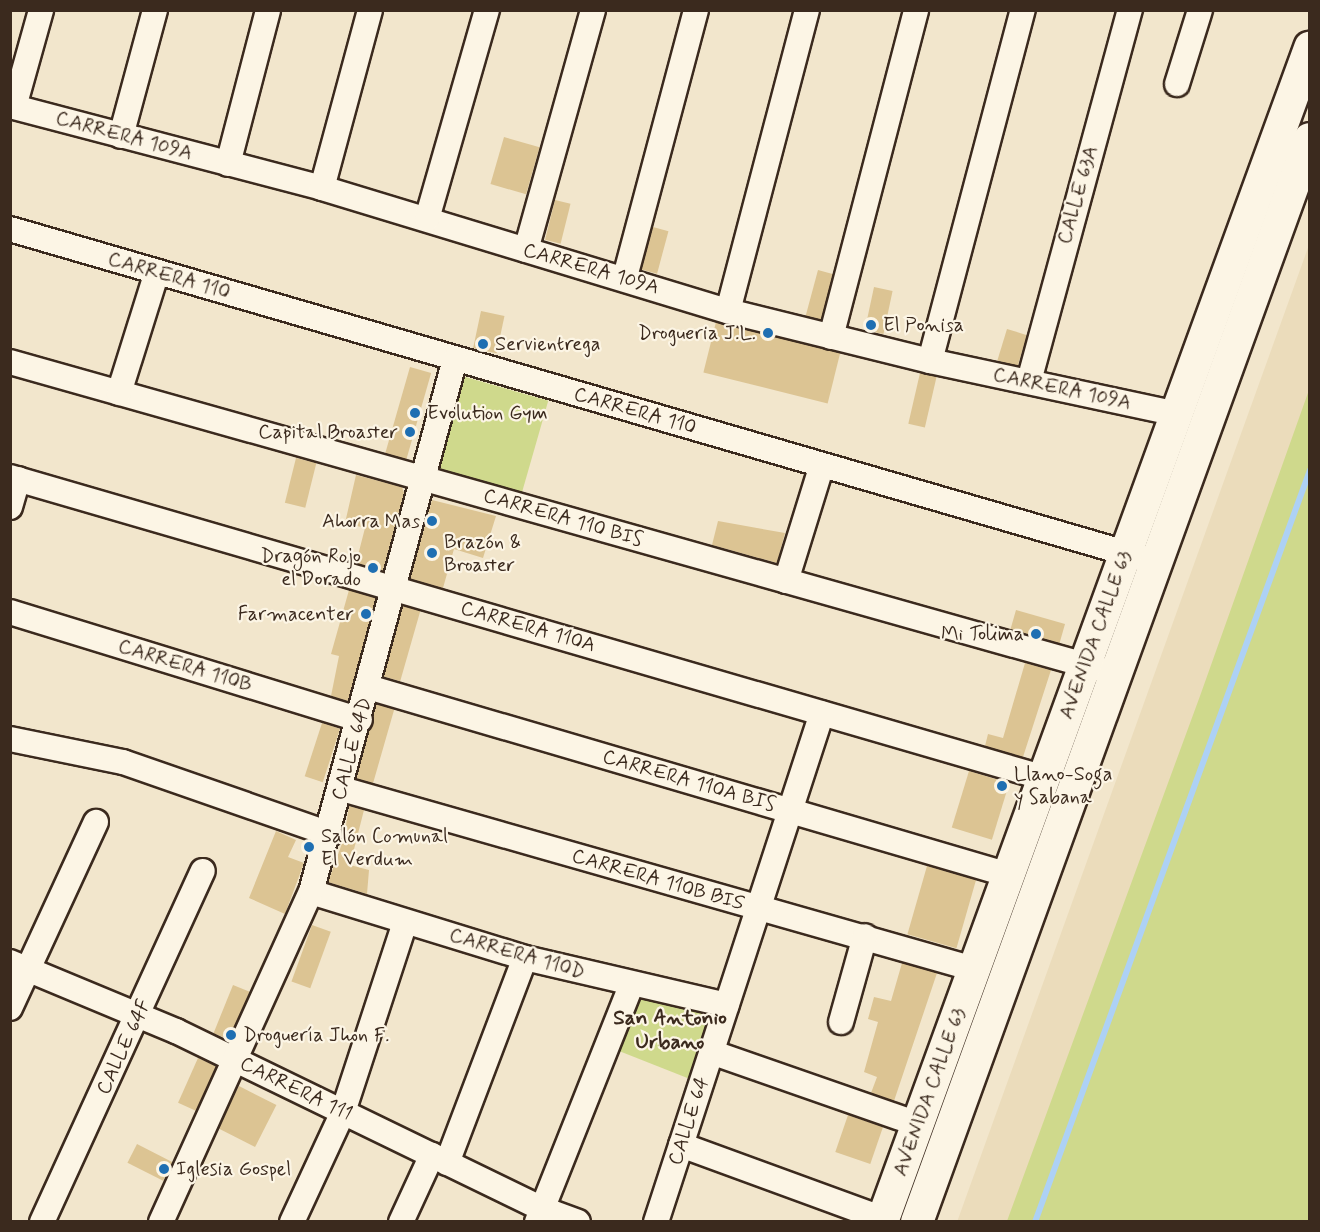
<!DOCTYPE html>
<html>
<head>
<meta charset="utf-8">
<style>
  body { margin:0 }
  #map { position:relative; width:1320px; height:1232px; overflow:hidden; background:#f2e6cc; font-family:Mynerve,sans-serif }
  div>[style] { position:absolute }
  .built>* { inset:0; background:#ebdcbb }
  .green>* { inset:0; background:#cfd98c; transform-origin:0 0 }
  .stream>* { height:6px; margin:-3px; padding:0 3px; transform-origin:3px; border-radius:3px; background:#add1f5 }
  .building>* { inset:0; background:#dcc493; transform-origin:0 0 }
  .roads { filter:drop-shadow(2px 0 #3b2a1e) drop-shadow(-2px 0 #3b2a1e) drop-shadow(0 2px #3b2a1e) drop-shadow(0 -2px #3b2a1e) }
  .minor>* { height:24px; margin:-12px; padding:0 12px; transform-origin:12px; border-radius:12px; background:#fcf5e5 }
  .major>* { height:32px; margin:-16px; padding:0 16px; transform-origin:16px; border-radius:16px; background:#fcf5e5 }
  .dots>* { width:16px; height:16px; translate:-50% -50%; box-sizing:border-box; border:3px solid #fcf5e5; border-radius:50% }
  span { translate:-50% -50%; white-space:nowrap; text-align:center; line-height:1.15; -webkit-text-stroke:4.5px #fcf5e5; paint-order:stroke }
  .street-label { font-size:20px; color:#3b2a1e }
  .poi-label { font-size:20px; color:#3b2a1e }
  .left { translate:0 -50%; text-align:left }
  .right { translate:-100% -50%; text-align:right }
  .neighbourhood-label { font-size:21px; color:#3b2a1e; font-weight:700 }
  .frame { position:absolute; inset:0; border:12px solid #3b2a1e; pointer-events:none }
</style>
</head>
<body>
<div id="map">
  <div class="built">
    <i style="clip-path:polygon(1309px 245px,1309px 1221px,957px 1222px,1189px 578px)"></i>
  </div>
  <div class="green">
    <i style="left:455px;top:374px;width:97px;height:98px;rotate:16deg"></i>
    <i style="clip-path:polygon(1309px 390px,1309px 1221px,1007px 1221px,1200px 696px)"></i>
    <i style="clip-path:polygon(638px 993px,718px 1013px,695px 1081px,619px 1051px)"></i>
  </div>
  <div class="stream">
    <i style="left:1035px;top:1222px;width:801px;rotate:-69.91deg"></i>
  </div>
  <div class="building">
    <i style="left:504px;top:137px;width:37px;height:49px;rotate:16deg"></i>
    <i style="left:555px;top:200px;width:16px;height:41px;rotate:14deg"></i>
    <i style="left:653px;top:227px;width:16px;height:44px;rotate:15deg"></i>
    <i style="left:818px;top:270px;width:16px;height:48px;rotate:15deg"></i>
    <i style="left:874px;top:287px;width:19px;height:44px;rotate:12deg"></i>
    <i style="left:481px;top:311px;width:24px;height:38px;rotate:12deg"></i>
    <i style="left:716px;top:322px;width:128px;height:52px;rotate:14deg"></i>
    <i style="left:1007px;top:329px;width:21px;height:33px;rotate:17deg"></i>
    <i style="left:410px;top:367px;width:22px;height:90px;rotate:16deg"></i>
    <i style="left:920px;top:373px;width:17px;height:52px;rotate:13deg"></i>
    <i style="left:296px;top:458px;width:21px;height:46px;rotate:14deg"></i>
    <i style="clip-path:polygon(356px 475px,402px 487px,404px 493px,383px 571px,356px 563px,365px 528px,345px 523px)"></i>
    <i style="clip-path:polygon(432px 500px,496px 516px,483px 558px,454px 549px,443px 588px,410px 579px)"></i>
    <i style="clip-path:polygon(718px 521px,785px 533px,777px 563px,712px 545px)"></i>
    <i style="clip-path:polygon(349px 590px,376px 598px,348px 701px,331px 696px,339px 656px,331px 654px)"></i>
    <i style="left:403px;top:606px;width:18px;height:73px;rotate:16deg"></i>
    <i style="left:1016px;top:610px;width:51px;height:20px;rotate:16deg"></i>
    <i style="clip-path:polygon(1025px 663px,1051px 670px,1023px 757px,985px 746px,988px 734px,1003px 738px)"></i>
    <i style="left:376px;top:704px;width:19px;height:77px;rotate:16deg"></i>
    <i style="left:322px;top:723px;width:19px;height:56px;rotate:18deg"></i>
    <i style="left:969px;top:771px;width:42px;height:59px;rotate:17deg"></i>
    <i style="clip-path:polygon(349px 806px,364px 810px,350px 865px,369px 870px,367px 894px,328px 882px,344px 838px)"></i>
    <i style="clip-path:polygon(276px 831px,296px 840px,288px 857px,304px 863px,285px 914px,249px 898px)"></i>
    <i style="left:927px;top:866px;width:51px;height:71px;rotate:16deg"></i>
    <i style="left:312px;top:925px;width:20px;height:60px;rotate:20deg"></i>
    <i style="clip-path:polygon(902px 963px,937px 973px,894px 1101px,871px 1093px,877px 1077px,864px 1072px,878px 1022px,868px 1019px,874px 997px,891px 1001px)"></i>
    <i style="left:233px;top:985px;width:18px;height:52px;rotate:22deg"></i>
    <i style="left:198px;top:1058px;width:20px;height:49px;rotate:24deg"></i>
    <i style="left:239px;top:1086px;width:42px;height:47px;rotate:27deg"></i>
    <i style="left:848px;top:1115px;width:37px;height:39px;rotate:19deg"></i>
    <i style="left:137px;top:1144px;width:40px;height:21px;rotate:27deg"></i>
  </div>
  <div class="roads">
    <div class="minor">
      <i style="left:1177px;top:84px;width:77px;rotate:-72.7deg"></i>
      <i style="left:10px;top:106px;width:323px;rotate:14.7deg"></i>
      <i style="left:322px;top:188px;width:424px;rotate:16.9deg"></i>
      <i style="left:728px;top:311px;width:208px;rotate:13.9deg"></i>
      <i style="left:930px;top:361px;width:253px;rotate:12.1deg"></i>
      <i style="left:14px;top:107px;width:101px;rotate:-74.4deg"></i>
      <i style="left:121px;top:136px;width:131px;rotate:-74.9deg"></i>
      <i style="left:228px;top:164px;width:159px;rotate:-75.4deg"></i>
      <i style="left:322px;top:188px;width:184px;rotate:-74.9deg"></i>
      <i style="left:427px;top:219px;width:217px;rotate:-74deg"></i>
      <i style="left:10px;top:229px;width:1177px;rotate:16.19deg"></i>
      <i style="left:526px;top:250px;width:249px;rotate:-74.4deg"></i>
      <i style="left:625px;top:277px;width:276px;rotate:-75.1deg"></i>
      <i style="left:728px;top:311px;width:311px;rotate:-75.3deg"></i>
      <i style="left:831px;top:337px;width:338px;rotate:-75.4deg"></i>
      <i style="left:930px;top:361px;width:363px;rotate:-75.2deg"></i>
      <i style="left:10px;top:362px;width:1131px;rotate:15.74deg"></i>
      <i style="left:1029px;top:381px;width:385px;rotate:-74.8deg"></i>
      <i style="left:119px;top:393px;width:127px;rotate:-72.6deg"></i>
      <i style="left:10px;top:477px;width:1078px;rotate:16.22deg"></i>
      <i style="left:10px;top:507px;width:29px;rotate:-74deg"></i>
      <i style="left:786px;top:581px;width:121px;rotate:-72.8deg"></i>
      <i style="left:10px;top:612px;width:366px;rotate:17.1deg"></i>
      <i style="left:368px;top:687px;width:668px;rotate:16.35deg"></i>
      <i style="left:10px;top:739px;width:115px;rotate:11.5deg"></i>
      <i style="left:123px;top:762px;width:219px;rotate:19.2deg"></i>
      <i style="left:342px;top:789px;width:657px;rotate:15.9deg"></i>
      <i style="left:311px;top:892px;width:224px;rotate:17.1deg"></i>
      <i style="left:525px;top:958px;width:207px;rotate:13.1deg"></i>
      <i style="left:10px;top:962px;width:180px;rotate:22.6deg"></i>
      <i style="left:176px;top:1031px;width:408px;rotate:25.9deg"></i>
      <i style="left:543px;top:1209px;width:37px;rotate:20deg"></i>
      <i style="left:10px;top:1008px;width:205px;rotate:-65.2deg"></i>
      <i style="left:841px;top:1022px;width:89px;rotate:-74.4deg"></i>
      <i style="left:711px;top:1052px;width:219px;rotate:19.2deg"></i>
      <i style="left:681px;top:1145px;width:215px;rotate:20.1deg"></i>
      <i style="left:447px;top:1163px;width:219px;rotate:-69.2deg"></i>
      <i style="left:42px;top:1222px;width:386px;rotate:-65.4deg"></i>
      <i style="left:161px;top:1222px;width:362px;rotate:-65.6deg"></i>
      <i style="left:311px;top:892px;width:552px;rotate:-74.88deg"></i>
      <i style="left:292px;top:1222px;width:121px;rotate:-65.1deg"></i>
      <i style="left:343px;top:1112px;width:200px;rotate:-71.9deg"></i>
      <i style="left:401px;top:1222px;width:74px;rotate:-65.2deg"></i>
      <i style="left:537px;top:1222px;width:254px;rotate:-68.3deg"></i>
      <i style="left:656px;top:1222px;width:535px;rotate:-71.94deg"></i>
    </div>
    <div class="major">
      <i style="left:882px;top:1222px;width:1250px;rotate:-69.97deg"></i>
      <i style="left:917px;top:1222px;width:1152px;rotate:-70.06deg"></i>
    </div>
  </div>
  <div class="dots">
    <i style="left:871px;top:325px;background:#1f6fb2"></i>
    <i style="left:768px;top:333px;background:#1f6fb2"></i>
    <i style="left:483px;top:344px;background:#1f6fb2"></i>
    <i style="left:415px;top:413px;background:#1f6fb2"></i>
    <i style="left:410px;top:432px;background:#1f6fb2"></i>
    <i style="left:432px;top:521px;background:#1f6fb2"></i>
    <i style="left:432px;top:553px;background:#1f6fb2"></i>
    <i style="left:373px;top:568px;background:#1f6fb2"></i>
    <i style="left:366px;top:614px;background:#1f6fb2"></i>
    <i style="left:1036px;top:634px;background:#1f6fb2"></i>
    <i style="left:1002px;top:786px;background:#1f6fb2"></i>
    <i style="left:309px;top:847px;background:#1f6fb2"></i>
    <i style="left:231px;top:1035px;background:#1f6fb2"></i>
    <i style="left:164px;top:1169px;background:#1f6fb2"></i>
  </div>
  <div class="street-label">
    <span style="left:124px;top:136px;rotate:15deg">CARRERA 109A</span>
    <span style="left:1078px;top:195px;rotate:-74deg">CALLE 63A</span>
    <span style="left:591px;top:269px;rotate:16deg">CARRERA 109A</span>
    <span style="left:169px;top:276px;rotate:16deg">CARRERA 110</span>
    <span style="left:1062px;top:389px;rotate:12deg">CARRERA 109A</span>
    <span style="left:635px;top:411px;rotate:16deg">CARRERA 110</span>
    <span style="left:563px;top:518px;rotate:16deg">CARRERA 110 BIS</span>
    <span style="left:528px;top:627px;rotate:16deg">CARRERA 110A</span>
    <span style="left:1096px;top:635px;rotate:-70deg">AVENIDA CALLE 63</span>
    <span style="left:185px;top:666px;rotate:17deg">CARRERA 110B</span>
    <span style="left:352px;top:749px;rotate:-75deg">CALLE 64D</span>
    <span style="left:689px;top:781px;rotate:16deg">CARRERA 110A BIS</span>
    <span style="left:658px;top:880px;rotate:16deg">CARRERA 110B BIS</span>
    <span style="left:517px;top:954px;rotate:16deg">CARRERA 110D</span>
    <span style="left:124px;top:1047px;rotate:-65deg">CALLE 64F</span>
    <span style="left:296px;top:1089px;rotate:26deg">CARRERA 111</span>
    <span style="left:930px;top:1092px;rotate:-70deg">AVENIDA CALLE 63</span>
    <span style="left:689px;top:1121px;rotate:-72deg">CALLE 64</span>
  </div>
  <div class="poi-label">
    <span class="left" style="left:883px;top:325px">El Ponisa</span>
    <span class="right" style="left:756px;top:333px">Drogueria J.L.</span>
    <span class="left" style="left:495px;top:344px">Servientrega</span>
    <span class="left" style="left:427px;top:413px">Evolution Gym</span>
    <span class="right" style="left:398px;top:432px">Capital Broaster</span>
    <span class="right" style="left:420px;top:521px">Ahorra Mas</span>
    <span class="left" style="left:444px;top:554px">Brazón &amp;<br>Broaster</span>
    <span class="right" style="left:361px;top:568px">Dragón Rojo<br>el Dorado</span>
    <span class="right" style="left:354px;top:614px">Farmacenter</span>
    <span class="right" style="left:1024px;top:634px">Mi Tolima</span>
    <span class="left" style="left:1014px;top:786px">Llano-Soga<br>y Sabana</span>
    <span class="left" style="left:321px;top:848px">Salón Comunal<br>El Verdum</span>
    <span class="left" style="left:243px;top:1035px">Droguería Jhon F.</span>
    <span class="left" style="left:176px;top:1169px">Iglesia Gospel</span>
  </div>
  <div class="neighbourhood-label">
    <span style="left:670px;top:1030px">San Antonio<br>Urbano</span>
  </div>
  <div class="frame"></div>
</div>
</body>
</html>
